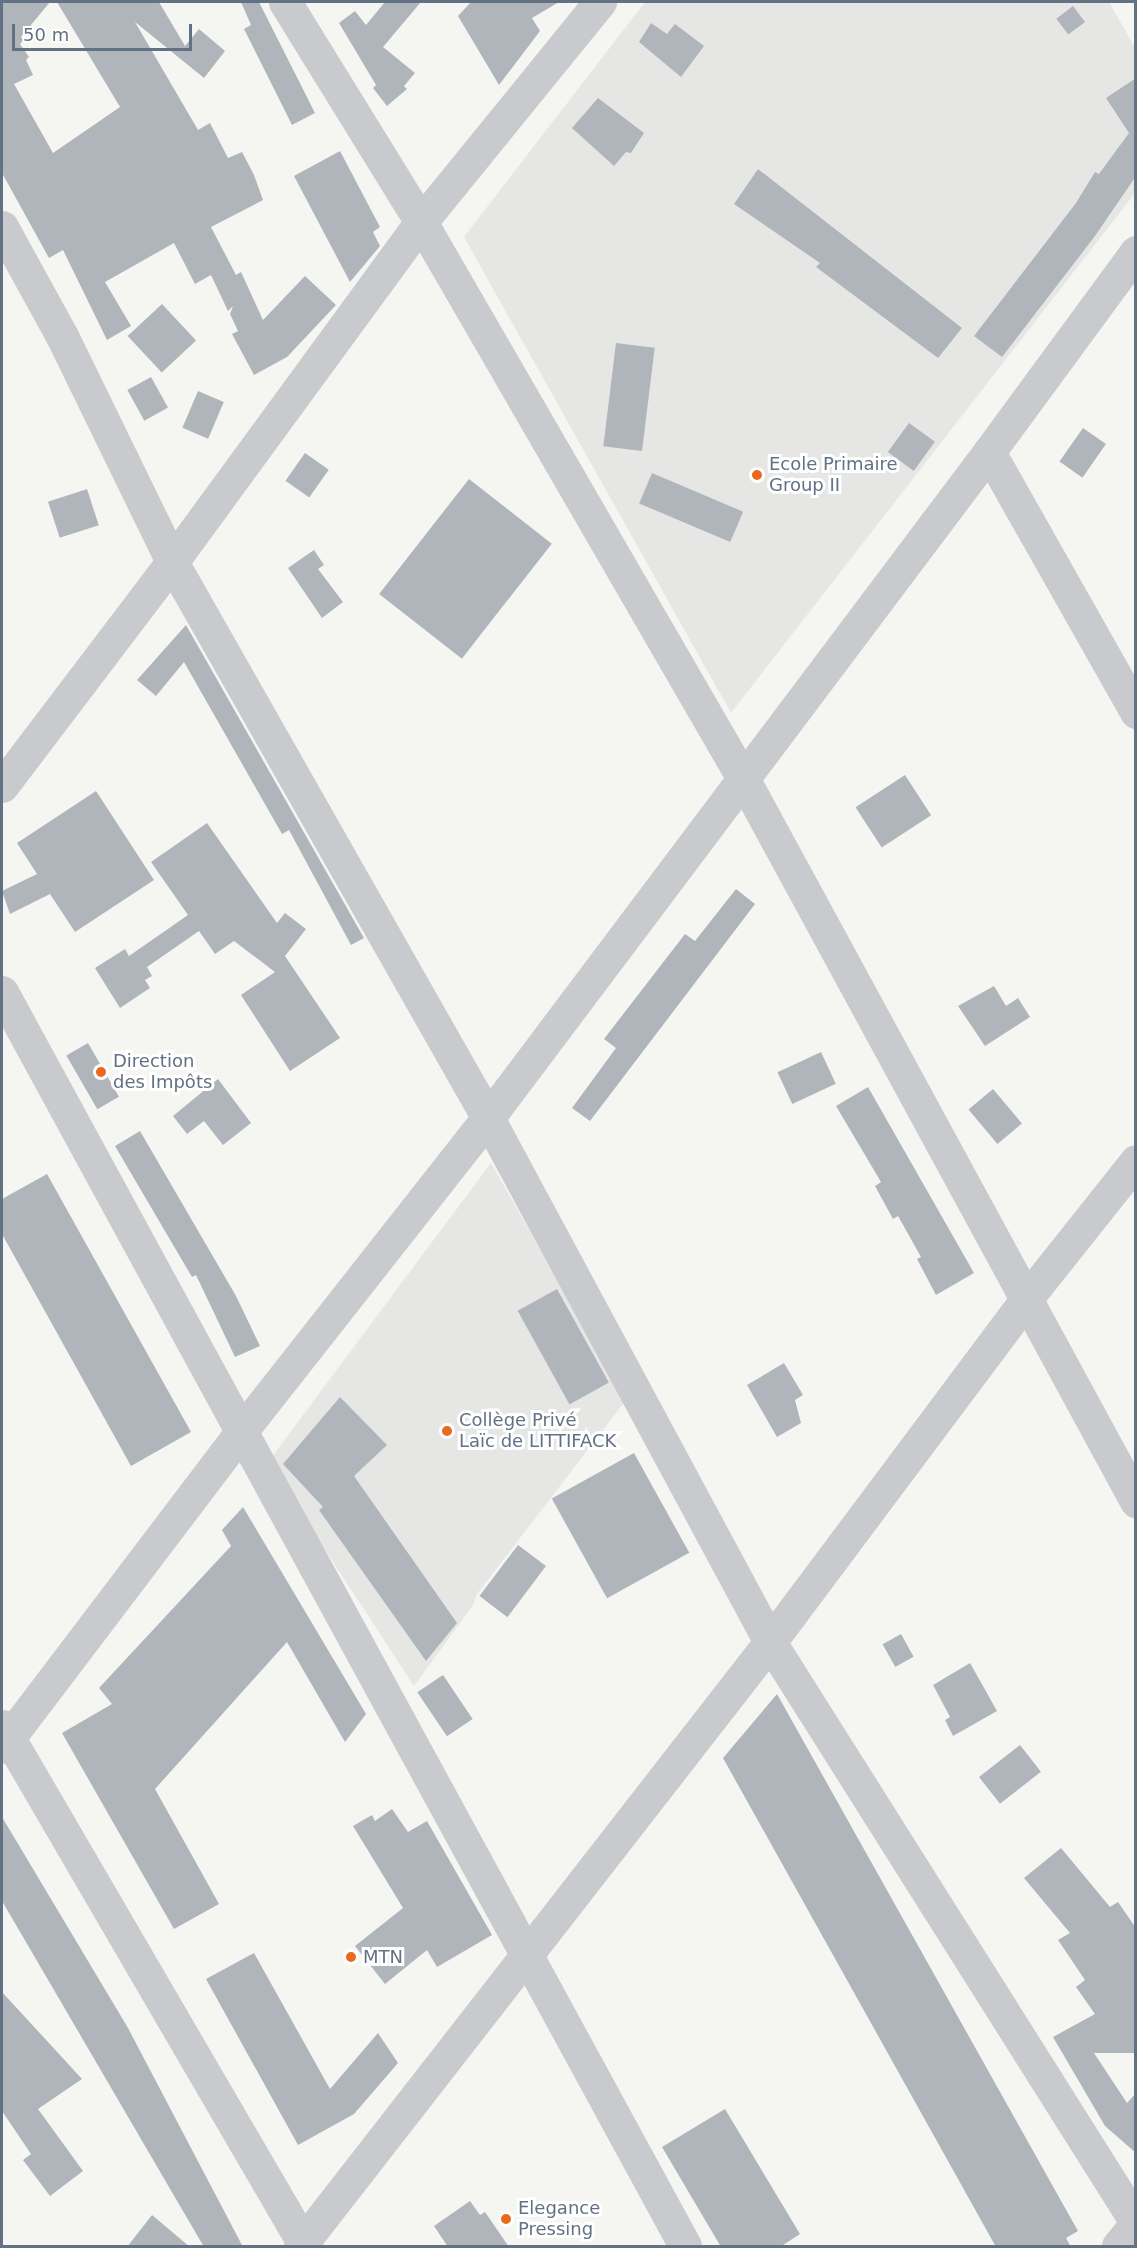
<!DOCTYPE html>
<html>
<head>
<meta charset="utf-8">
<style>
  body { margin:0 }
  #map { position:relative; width:1137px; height:2248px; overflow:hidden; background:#f5f6f2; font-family:"DejaVu Sans",sans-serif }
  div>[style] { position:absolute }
  .built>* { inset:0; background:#e6e6e5 }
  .building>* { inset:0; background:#b0b5bc; transform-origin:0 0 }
  .minor>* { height:33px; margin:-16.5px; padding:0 16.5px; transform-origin:16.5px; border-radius:16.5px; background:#c8cace }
  .dots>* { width:16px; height:16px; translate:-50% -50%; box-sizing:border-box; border:3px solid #fff; border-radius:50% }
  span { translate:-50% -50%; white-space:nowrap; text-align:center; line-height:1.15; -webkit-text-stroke:6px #fff; paint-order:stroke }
  .poi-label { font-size:18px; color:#637184 }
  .left { translate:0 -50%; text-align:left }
  .frame { position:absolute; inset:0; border:3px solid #637184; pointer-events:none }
  .scale { position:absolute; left:12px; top:24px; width:180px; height:27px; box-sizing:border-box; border:3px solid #637184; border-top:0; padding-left:8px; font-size:18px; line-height:21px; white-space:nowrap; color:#637184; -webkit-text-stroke:4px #fff; paint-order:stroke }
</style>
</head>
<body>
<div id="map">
  <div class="built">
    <i style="clip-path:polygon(645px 2px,1109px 2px,1135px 48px,1135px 193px,731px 713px,464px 237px)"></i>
    <i style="clip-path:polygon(491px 1163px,626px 1400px,477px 1594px,473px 1605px,414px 1686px,268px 1462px)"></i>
  </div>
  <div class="building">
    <i style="clip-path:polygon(2px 2px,50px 2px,21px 37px,24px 40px,20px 44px,29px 57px,26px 60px,33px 75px,14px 84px,53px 153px,120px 107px,57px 2px,159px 2px,185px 46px,199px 29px,225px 51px,204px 78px,135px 22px,198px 130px,210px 123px,228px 158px,242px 152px,254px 175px,263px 200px,211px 227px,236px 275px,241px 272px,263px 320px,305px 276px,336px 305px,287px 357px,254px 375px,232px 334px,238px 331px,230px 314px,233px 306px,228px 311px,211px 275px,195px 284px,174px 243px,105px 282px,131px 326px,107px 340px,63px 250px,49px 258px,2px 173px)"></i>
    <i style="clip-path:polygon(241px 2px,259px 2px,315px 113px,292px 125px,244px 29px,251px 25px)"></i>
    <i style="clip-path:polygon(385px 2px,421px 2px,383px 47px,415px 73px,404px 86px,407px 89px,387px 106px,373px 88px,376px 85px,339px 23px,355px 11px,366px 25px)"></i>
    <i style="clip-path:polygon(471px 2px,559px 2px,532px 18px,540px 31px,499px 85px,458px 16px)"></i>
    <i style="left:1073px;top:6px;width:20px;height:21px;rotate:53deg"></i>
    <i style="clip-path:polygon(651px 23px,667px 34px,675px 24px,704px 46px,681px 77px,639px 42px)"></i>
    <i style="clip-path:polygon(1136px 78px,1136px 176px,1095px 236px,1002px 357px,974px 336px,1076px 203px,1095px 172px,1099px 174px,1129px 133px,1106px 98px)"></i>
    <i style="clip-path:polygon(598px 98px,644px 133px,631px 153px,626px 152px,614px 166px,572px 128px)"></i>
    <i style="clip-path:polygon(340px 151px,380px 227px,373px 232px,380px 246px,350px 282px,294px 176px)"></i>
    <i style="clip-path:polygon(758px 169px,962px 328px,938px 358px,816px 267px,820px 263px,734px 204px)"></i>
    <i style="left:162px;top:304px;width:50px;height:47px;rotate:47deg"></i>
    <i style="left:616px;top:343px;width:39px;height:104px;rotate:7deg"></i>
    <i style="left:151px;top:377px;width:35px;height:27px;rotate:61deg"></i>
    <i style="left:198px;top:391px;width:28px;height:40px;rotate:23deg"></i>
    <i style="left:909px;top:423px;width:32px;height:36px;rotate:36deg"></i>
    <i style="left:1083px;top:428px;width:28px;height:41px;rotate:35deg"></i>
    <i style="left:305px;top:453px;width:29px;height:34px;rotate:35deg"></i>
    <i style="left:652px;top:473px;width:99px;height:33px;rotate:23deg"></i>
    <i style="left:469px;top:479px;width:105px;height:146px;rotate:38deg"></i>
    <i style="left:87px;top:489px;width:38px;height:41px;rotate:72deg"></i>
    <i style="clip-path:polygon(314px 550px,324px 565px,318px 569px,343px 602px,322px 618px,288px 568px)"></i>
    <i style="clip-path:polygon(186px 625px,364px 938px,351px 945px,289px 830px,282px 834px,184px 662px,156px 696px,137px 680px)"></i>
    <i style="left:905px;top:775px;width:48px;height:59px;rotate:57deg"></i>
    <i style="clip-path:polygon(96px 791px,154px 880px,75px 932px,50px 894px,10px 914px,2px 891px,37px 874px,17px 843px)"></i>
    <i style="clip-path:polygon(207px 823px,277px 923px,285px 913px,306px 929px,285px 956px,340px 1038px,290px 1071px,241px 995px,275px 972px,234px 941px,215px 954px,199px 931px,147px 967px,152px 976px,145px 980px,150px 988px,120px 1008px,95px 968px,125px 949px,129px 956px,188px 915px,151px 862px)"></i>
    <i style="clip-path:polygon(736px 889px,755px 904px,590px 1121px,572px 1108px,616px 1048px,604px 1039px,685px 934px,695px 941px)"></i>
    <i style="clip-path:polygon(994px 986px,1006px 1006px,1018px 998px,1030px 1017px,985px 1046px,958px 1006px)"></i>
    <i style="left:88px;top:1043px;width:62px;height:25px;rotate:60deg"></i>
    <i style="left:821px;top:1052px;width:35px;height:48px;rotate:65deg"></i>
    <i style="clip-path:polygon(218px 1079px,251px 1123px,223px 1145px,204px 1121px,187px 1134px,173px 1116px)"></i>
    <i style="clip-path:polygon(868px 1087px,974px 1273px,936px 1295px,917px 1259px,921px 1257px,898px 1216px,893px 1219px,875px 1186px,881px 1182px,836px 1106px)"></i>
    <i style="left:993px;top:1089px;width:45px;height:32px;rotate:50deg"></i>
    <i style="clip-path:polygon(140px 1131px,236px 1296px,260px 1346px,235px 1357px,196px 1275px,192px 1277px,115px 1146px)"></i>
    <i style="clip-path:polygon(47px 1174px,191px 1432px,131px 1466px,2px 1234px,2px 1199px)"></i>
    <i style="left:557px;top:1289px;width:107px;height:45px;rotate:61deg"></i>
    <i style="clip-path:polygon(784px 1363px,803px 1395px,795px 1400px,801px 1423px,777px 1437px,747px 1385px)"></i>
    <i style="clip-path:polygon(340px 1397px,387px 1445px,354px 1476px,457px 1623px,426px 1661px,319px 1510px,323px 1507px,283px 1464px)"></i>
    <i style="left:634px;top:1453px;width:114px;height:94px;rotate:61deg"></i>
    <i style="clip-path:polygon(243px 1507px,366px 1714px,345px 1742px,287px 1642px,155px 1789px,219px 1904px,174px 1929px,62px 1733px,112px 1704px,99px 1688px,231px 1546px,222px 1530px)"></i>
    <i style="left:518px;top:1545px;width:35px;height:64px;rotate:37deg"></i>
    <i style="left:901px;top:1634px;width:26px;height:21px;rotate:61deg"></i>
    <i style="clip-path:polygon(970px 1663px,997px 1711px,953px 1736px,945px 1720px,950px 1717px,933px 1685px)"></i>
    <i style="left:443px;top:1675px;width:53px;height:31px;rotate:56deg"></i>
    <i style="clip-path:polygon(777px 1694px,1078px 2231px,1066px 2238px,1071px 2247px,996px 2247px,723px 1758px)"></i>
    <i style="left:1020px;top:1745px;width:34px;height:52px;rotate:52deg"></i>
    <i style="clip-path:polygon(392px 1809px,408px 1832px,427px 1821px,492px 1935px,437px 1967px,427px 1950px,385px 1984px,355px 1946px,403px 1908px,353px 1826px,372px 1815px,375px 1821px)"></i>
    <i style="clip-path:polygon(2px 1817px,128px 2028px,243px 2247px,204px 2247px,2px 1901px)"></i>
    <i style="clip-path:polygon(1061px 1848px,1110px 1907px,1118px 1902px,1136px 1928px,1136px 2053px,1094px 2053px,1127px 2103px,1136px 2093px,1136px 2153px,1105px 2126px,1053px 2037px,1095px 2014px,1076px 1987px,1085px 1980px,1058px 1940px,1070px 1933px,1024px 1878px)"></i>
    <i style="clip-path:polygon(254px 1953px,330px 2089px,378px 2033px,398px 2063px,354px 2114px,298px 2145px,206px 1979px)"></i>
    <i style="clip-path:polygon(2px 1992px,82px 2079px,38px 2109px,83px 2171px,50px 2196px,23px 2160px,31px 2154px,2px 2111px)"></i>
    <i style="clip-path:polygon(725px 2109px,800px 2234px,780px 2247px,721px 2247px,662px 2147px)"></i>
    <i style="clip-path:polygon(470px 2201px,480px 2215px,485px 2212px,509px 2247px,448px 2247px,434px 2226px)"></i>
    <i style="clip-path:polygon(152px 2215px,190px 2247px,127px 2247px)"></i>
  </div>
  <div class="minor">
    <i style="left:285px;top:2px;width:259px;rotate:58.3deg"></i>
    <i style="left:421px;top:222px;width:645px;rotate:59.94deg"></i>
    <i style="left:744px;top:780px;width:821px;rotate:61.47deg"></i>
    <i style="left:2px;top:227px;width:124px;rotate:61.2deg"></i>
    <i style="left:62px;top:336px;width:251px;rotate:64deg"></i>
    <i style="left:172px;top:562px;width:640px;rotate:60.39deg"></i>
    <i style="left:488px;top:1118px;width:595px;rotate:61.71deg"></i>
    <i style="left:770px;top:1642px;width:686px;rotate:57.75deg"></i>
    <i style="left:989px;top:452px;width:299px;rotate:60.5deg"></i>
    <i style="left:2px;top:786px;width:281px;rotate:-52.8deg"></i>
    <i style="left:172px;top:562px;width:421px;rotate:-53.8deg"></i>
    <i style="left:421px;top:222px;width:284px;rotate:-50.9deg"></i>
    <i style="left:2px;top:992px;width:1428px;rotate:61.42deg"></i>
    <i style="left:2px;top:1726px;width:602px;rotate:59.77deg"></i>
    <i style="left:2px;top:1747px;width:399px;rotate:-52.8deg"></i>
    <i style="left:243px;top:1429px;width:396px;rotate:-51.8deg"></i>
    <i style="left:488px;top:1118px;width:833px;rotate:-53.05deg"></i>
    <i style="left:989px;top:452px;width:248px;rotate:-53.7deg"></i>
    <i style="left:300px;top:2246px;width:765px;rotate:-52.11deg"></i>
    <i style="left:770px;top:1642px;width:429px;rotate:-53.2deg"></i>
    <i style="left:1027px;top:1298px;width:175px;rotate:-51.5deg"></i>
    <i style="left:1118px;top:2246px;width:28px;rotate:-51deg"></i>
  </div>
  <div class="dots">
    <i style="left:757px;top:475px;background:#eb691c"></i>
    <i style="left:101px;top:1072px;background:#eb691c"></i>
    <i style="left:447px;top:1431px;background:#eb691c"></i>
    <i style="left:351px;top:1957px;background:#eb691c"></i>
    <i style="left:506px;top:2219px;background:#eb691c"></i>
  </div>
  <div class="poi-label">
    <span class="left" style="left:769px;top:475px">Ecole Primaire<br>Group II</span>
    <span class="left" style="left:113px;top:1072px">Direction<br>des Impôts</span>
    <span class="left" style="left:459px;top:1431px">Collège Privé<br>Laïc de LITTIFACK</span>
    <span class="left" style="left:363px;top:1957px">MTN</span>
    <span class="left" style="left:518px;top:2219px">Elegance<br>Pressing</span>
  </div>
  <div class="frame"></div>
  <div class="scale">50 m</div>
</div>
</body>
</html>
